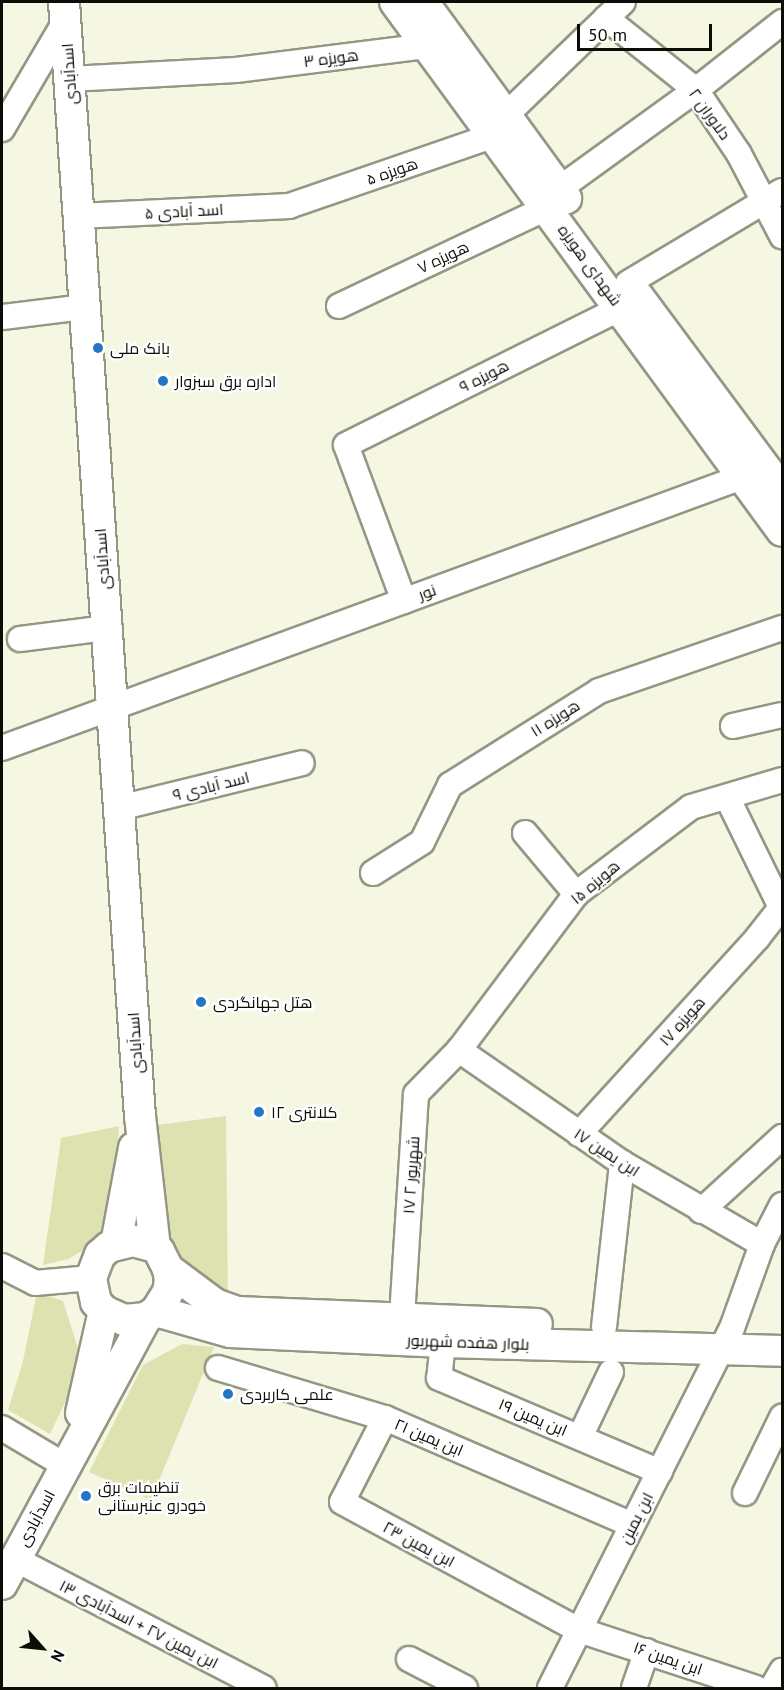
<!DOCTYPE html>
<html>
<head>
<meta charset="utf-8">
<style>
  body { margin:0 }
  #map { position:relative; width:784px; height:1690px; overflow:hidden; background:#f5f7e3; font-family:"PT Sans",Cairo,sans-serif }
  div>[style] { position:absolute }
  .green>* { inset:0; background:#dee2b1 }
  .roads { filter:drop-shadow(2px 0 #959684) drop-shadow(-2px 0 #959684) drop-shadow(0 2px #959684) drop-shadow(0 -2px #959684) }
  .minor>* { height:24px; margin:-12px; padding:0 12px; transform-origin:12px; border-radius:12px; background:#fff }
  .major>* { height:30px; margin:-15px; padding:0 15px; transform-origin:15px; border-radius:15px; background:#fff }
  .dots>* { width:16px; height:16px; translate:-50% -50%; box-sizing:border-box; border:3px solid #fff; border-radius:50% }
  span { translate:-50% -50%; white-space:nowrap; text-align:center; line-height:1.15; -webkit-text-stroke:4.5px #fff; paint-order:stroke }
  .street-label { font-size:16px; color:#0c0d07 }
  .poi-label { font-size:16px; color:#0c0d07 }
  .left { translate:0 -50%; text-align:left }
  .frame { position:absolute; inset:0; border:3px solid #0c0d07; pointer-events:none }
  .north { position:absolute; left:12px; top:1618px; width:60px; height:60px; -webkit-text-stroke:4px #fff; paint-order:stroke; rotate:117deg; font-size:16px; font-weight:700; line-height:24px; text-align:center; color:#0c0d07 }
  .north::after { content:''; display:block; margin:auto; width:21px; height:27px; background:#0c0d07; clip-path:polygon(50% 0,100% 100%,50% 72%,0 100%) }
  .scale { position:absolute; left:577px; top:24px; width:135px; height:27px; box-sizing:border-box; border:3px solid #0c0d07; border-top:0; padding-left:8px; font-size:18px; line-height:21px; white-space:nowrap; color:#0c0d07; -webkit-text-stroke:4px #fff; paint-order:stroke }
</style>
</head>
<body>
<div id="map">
  <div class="green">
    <i style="clip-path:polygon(226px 1116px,228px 1304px,169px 1261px,149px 1126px)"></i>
    <i style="clip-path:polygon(119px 1126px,113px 1233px,68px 1259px,43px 1265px,61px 1138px)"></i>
    <i style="clip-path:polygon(37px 1292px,63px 1301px,83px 1364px,50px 1434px,8px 1410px,23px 1361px)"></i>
    <i style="clip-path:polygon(182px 1344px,214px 1347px,151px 1500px,89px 1472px,143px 1365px)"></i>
  </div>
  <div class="roads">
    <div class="minor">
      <i style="left:606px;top:18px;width:115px;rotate:38.7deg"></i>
      <i style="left:696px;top:90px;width:77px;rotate:56.1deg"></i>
      <i style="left:739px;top:154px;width:93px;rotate:62.3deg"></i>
      <i style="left:70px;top:79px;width:166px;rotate:-3.1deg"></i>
      <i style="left:236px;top:70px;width:193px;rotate:-7.2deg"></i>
      <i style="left:507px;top:114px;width:161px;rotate:-44deg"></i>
      <i style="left:2px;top:129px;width:126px;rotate:-59.6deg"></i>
      <i style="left:559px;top:189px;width:169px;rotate:-35.9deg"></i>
      <i style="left:696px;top:90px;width:110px;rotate:-38.3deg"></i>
      <i style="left:79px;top:216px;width:210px;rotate:-2.7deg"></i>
      <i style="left:289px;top:206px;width:218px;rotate:-19deg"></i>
      <i style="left:628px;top:283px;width:179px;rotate:-30.9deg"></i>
      <i style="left:339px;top:306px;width:231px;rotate:-25.3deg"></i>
      <i style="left:3px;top:317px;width:83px;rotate:-7deg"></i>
      <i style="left:404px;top:601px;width:166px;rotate:-110.4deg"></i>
      <i style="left:346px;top:445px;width:307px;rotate:-26.5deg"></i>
      <i style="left:20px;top:639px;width:88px;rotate:-7.2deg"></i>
      <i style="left:733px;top:726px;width:50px;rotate:-12.7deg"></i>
      <i style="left:2px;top:748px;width:788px;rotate:-20.11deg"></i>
      <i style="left:727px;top:797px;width:123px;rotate:63.9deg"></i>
      <i style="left:119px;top:808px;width:188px;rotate:-13.8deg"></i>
      <i style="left:525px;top:833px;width:80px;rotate:50.1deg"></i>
      <i style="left:373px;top:873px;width:58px;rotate:-32.3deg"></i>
      <i style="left:422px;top:842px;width:64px;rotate:-63.8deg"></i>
      <i style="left:450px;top:785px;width:176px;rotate:-32.2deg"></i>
      <i style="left:599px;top:691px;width:194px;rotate:-19deg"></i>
      <i style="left:459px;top:1050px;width:198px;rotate:34.7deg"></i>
      <i style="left:622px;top:1163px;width:162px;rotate:30.1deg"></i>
      <i style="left:579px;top:1134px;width:266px;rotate:-47.7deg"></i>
      <i style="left:758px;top:937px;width:39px;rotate:-52deg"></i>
      <i style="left:701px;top:1211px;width:110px;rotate:-42.4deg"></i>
      <i style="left:2px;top:1266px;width:37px;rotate:27deg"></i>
      <i style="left:35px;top:1283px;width:56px;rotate:-5.1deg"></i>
      <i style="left:402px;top:1317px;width:223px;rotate:-86.4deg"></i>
      <i style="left:416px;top:1094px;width:62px;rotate:-45.7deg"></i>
      <i style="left:459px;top:1050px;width:195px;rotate:-53.1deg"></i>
      <i style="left:576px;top:894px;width:144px;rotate:-37.1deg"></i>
      <i style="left:691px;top:807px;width:95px;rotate:-16.5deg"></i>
      <i style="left:604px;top:1327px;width:165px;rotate:-83.7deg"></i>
      <i style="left:443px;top:1342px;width:36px;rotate:96deg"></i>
      <i style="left:439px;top:1378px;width:240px;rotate:23deg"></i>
      <i style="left:218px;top:1368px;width:174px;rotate:16.7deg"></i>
      <i style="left:385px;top:1418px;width:269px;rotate:23.4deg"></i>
      <i style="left:385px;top:1418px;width:94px;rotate:117.1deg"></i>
      <i style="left:342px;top:1502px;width:269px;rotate:28.4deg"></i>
      <i style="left:579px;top:1630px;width:186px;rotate:18.1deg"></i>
      <i style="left:2px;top:1428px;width:72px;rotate:30.8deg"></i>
      <i style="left:580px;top:1437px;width:72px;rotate:-64.5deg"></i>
      <i style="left:745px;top:1493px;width:85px;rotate:-64deg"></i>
      <i style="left:15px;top:1559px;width:280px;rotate:27.4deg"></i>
      <i style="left:409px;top:1659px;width:63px;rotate:27.4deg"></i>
      <i style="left:550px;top:1688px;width:403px;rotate:-63.2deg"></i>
      <i style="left:732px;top:1328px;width:89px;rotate:-70.3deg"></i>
      <i style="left:762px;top:1244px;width:44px;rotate:-62.9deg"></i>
      <i style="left:634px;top:1688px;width:39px;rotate:-71deg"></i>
      <i style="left:772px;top:1688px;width:20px;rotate:-60deg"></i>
    </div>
    <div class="major">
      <i style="left:64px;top:2px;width:1117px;rotate:86.1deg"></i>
      <i style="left:140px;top:1116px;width:132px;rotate:83.5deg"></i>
      <i style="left:395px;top:2px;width:655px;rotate:53.81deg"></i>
      <i style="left:423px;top:2px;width:243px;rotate:53.9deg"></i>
      <i style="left:637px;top:295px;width:243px;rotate:53.4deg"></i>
      <i style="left:133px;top:1241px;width:23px;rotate:15deg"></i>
      <i style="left:155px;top:1247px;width:6px;rotate:45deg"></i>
      <i style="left:159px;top:1251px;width:20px;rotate:63deg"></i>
      <i style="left:168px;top:1269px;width:11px;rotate:80deg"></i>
      <i style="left:170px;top:1280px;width:12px;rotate:99deg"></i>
      <i style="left:168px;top:1292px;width:22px;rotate:122deg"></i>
      <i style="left:156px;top:1311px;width:12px;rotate:145deg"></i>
      <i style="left:146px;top:1318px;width:22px;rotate:175deg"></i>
      <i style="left:124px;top:1320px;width:22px;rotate:-156deg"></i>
      <i style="left:104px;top:1311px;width:12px;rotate:-132deg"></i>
      <i style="left:96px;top:1302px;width:25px;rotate:-102deg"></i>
      <i style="left:91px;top:1278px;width:25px;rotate:-69deg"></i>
      <i style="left:100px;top:1255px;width:12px;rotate:-42deg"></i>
      <i style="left:109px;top:1247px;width:25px;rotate:-14deg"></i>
      <i style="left:116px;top:1244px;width:98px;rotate:-79.4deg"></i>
      <i style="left:168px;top:1269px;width:59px;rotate:36.7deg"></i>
      <i style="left:215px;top:1304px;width:23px;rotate:20deg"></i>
      <i style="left:237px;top:1312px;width:300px;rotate:2.3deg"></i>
      <i style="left:156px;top:1311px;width:77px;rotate:15.8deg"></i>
      <i style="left:230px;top:1332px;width:213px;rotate:2.7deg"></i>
      <i style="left:443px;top:1342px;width:339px;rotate:1.5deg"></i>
      <i style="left:81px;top:1413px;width:105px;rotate:-77.3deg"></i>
      <i style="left:2px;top:1584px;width:302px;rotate:-61.6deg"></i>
    </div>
  </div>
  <div class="dots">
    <i style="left:98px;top:348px;background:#2476c5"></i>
    <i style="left:163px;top:381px;background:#2476c5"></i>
    <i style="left:201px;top:1002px;background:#2476c5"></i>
    <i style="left:259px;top:1112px;background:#2476c5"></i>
    <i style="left:228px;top:1394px;background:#2476c5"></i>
    <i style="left:86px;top:1496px;background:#2476c5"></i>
  </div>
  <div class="street-label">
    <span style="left:331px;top:58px;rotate:-7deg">هویزه ۳</span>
    <span style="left:69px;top:74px;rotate:-94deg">اسدآبادی</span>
    <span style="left:710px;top:114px;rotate:54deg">دلاوران ۲</span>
    <span style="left:392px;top:171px;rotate:-19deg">هویزه ۵</span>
    <span style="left:184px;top:211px;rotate:-3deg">اسد آبادی ۵</span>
    <span style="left:443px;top:257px;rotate:-25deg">هویزه ۷</span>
    <span style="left:590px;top:265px;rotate:54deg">شهدای هویزه</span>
    <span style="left:484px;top:376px;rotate:-27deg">هویزه ۹</span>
    <span style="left:102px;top:559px;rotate:-94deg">اسدآبادی</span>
    <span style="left:427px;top:592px;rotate:-20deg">نور</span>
    <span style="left:555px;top:718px;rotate:-32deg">هویزه ۱۱</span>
    <span style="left:211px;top:786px;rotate:-14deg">اسد آبادی ۹</span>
    <span style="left:595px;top:882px;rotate:-40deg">هویزه ۱۵</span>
    <span style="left:682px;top:1021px;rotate:-48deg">هویزه ۱۷</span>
    <span style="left:135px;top:1043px;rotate:-94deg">اسدآبادی</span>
    <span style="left:607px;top:1152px;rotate:33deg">ابن یمین ۱۷</span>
    <span style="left:411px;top:1175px;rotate:-86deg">۱۷ شهریور ۲</span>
    <span style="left:468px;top:1342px;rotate:2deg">بلوار هفده شهریور</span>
    <span style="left:533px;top:1417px;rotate:23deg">ابن یمین ۱۹</span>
    <span style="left:429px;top:1437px;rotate:23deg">ابن یمین ۲۱</span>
    <span style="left:36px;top:1518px;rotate:-62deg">اسدآبادی</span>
    <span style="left:636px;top:1518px;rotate:-63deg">ابن یمین</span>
    <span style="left:419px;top:1544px;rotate:28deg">ابن یمین ۲۳</span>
    <span style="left:139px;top:1624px;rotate:27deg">ابن یمین ۲۷ + اسدآبادی ۱۳</span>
    <span style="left:668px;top:1658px;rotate:19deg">ابن یمین ۱۶</span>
  </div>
  <div class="poi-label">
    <span class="left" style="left:110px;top:348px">بانک ملی</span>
    <span class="left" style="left:175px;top:381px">اداره برق سبزوار</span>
    <span class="left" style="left:213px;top:1002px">هتل جهانگردی</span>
    <span class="left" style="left:271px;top:1112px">کلانتری ۱۲</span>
    <span class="left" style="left:240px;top:1394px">علمی کاربردی</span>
    <span class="left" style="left:98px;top:1496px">تنظیمات برق<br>خودرو عنبرستانی</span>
  </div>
  <div class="frame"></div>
  <div class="north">N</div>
  <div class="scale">50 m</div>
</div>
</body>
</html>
